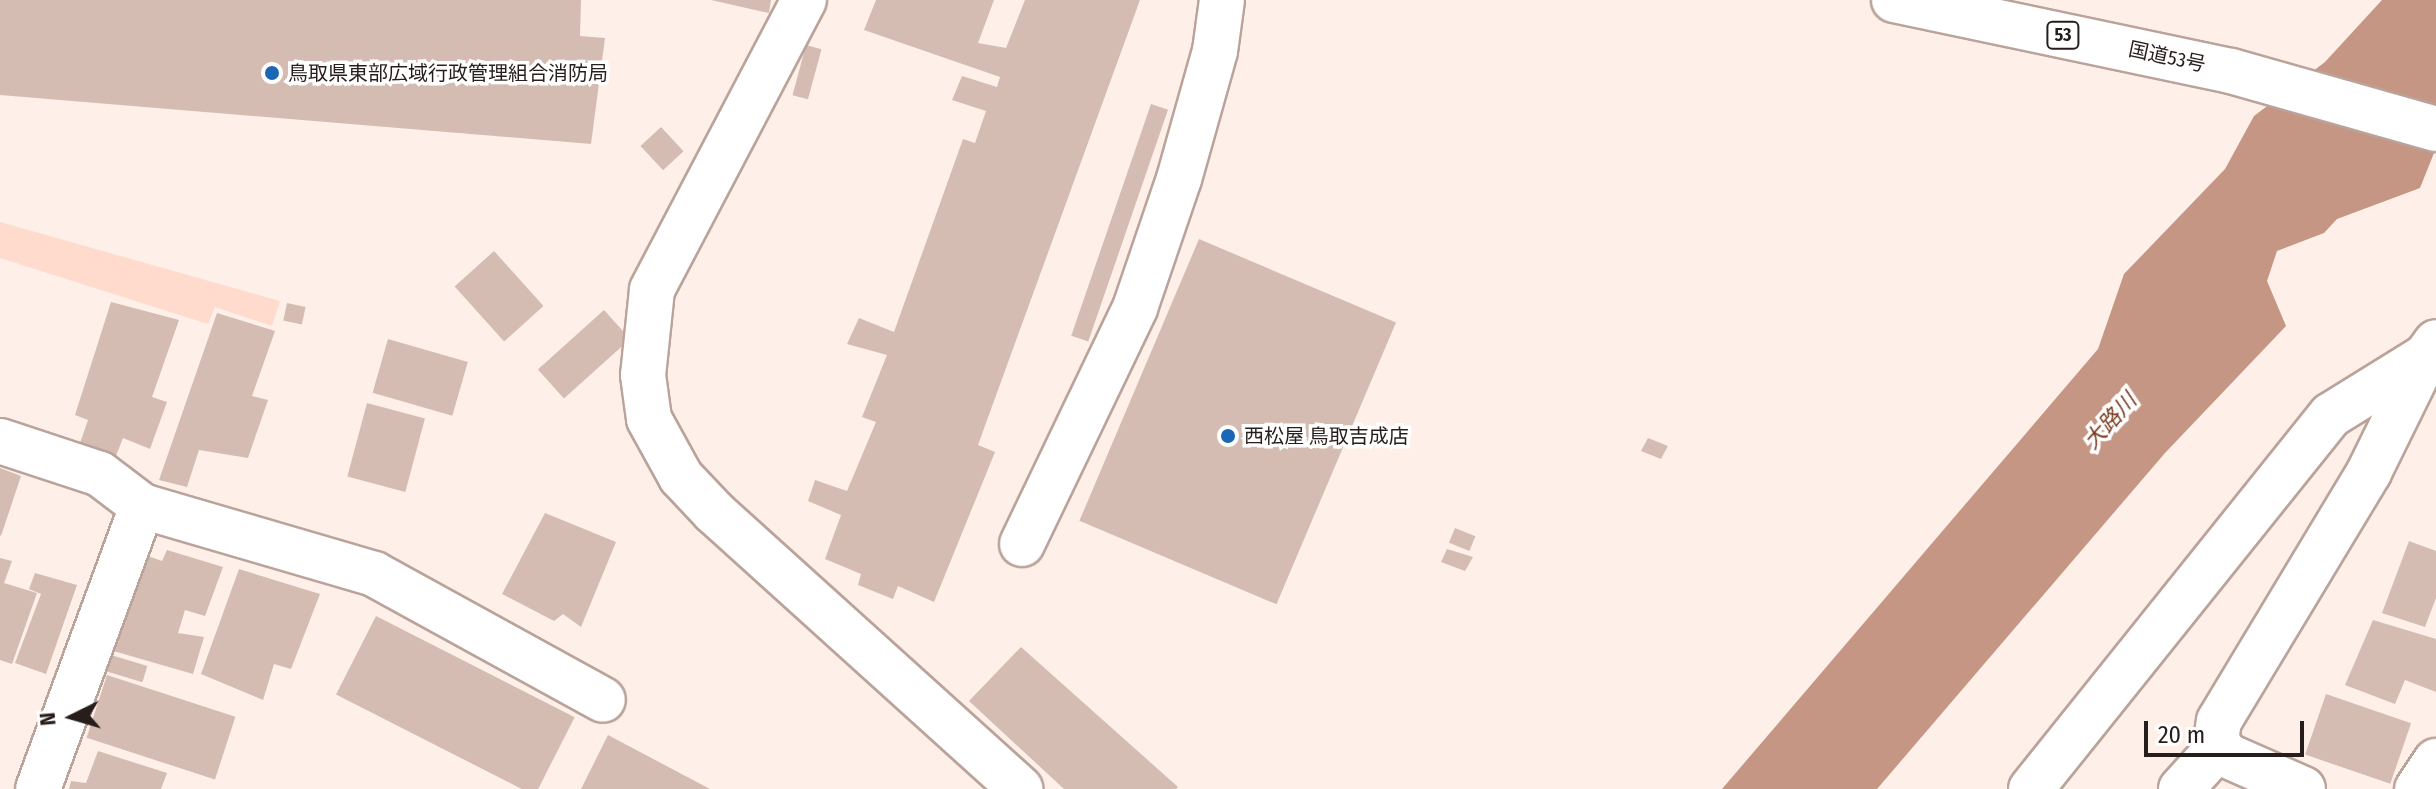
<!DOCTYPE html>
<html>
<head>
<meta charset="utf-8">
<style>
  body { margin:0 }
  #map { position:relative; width:2436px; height:789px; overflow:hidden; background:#feefe9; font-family:"Fira Sans Condensed","Noto Sans JP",sans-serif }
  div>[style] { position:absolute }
  .green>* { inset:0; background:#ffdbcd }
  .water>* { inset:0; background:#c49683 }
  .building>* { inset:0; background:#d4bcb2; transform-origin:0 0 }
  .roads { filter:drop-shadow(2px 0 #baa39a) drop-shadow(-2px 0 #baa39a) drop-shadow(0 2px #baa39a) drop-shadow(0 -2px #baa39a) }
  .minor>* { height:44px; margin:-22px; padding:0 22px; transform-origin:22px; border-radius:22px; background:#fff }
  .highway>* { height:44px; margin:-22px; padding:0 22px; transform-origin:22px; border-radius:22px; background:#fff }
  .dots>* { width:22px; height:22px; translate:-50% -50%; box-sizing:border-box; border:4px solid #fff; border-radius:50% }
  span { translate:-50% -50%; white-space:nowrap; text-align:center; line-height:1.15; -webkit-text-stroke:7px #fff; paint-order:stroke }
  .shield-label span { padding:2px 6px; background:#fff; border:2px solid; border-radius:6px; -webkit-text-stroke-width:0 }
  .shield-label { font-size:18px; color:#271e1b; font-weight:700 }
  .street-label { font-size:20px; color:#271e1b }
  .poi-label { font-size:20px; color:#271e1b }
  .left { translate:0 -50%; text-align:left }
  .water-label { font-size:22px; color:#793d23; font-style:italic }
  .north { position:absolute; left:32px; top:677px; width:80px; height:80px; -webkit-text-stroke:6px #fff; paint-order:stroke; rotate:265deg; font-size:22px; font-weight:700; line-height:32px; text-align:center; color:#271e1b }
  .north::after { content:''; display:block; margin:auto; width:28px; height:36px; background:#271e1b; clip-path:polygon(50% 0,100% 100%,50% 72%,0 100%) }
  .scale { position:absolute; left:2144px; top:721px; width:160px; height:36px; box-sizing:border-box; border:4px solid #271e1b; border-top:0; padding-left:10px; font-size:24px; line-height:28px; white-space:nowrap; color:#271e1b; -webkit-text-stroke:6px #fff; paint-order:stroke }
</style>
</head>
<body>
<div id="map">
  <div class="green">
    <i style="clip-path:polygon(0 222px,280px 301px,272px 326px,215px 307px,208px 324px,0 258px)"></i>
  </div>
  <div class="water">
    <i style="clip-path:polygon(2382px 0,2436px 0,2436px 148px,2420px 188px,2337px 219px,2324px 233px,2277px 251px,2267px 281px,2286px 326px,2165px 453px,1877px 789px,1722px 789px,2098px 349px,2124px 274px,2225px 169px,2254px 116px,2325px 62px)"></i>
  </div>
  <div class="building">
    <i style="clip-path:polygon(0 0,581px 0,580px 36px,605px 38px,591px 144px,0 95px)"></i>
    <i style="clip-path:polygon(711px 0,771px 0,769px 13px)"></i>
    <i style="clip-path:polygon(876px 0,994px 0,978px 43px,1006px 48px,1025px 0,1140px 0,978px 445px,995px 452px,934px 602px,898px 586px,893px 599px,858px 585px,861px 574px,825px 559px,841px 515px,808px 501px,815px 480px,847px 491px,876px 422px,862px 417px,887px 355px,847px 344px,859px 318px,894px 332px,963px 139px,975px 143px,986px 111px,952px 100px,962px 76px,997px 87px,1000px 77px,864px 30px)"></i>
    <i style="left:806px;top:45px;width:16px;height:52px;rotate:15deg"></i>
    <i style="left:1151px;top:104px;width:18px;height:245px;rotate:19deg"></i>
    <i style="left:661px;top:127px;width:33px;height:28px;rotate:47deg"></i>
    <i style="left:1199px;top:239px;width:214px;height:306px;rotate:23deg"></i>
    <i style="left:494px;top:251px;width:74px;height:53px;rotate:48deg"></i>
    <i style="clip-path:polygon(111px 302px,179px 320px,152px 397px,167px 402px,150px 449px,123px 438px,116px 456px,79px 446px,88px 420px,75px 415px)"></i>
    <i style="left:287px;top:303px;width:19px;height:18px;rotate:12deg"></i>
    <i style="left:604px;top:310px;width:39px;height:89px;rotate:48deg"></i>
    <i style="clip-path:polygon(217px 313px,275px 331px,252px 396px,268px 400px,248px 458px,199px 450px,187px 487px,159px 480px)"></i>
    <i style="left:388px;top:339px;width:83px;height:56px;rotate:16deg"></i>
    <i style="left:367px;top:403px;width:60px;height:76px;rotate:15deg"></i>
    <i style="clip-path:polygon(1648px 438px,1668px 446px,1661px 459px,1641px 451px)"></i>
    <i style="clip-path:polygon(0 468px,21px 476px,1px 536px,0 535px)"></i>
    <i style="clip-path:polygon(545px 513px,616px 542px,581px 627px,563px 614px,554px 621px,502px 594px)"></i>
    <i style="left:1455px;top:528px;width:22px;height:16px;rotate:22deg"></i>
    <i style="clip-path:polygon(2409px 541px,2436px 551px,2436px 598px,2425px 627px,2382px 613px)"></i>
    <i style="clip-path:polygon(1447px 549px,1473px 557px,1465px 571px,1441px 562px)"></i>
    <i style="clip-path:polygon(167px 550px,223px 567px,205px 616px,185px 610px,178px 633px,204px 637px,193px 674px,110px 650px,142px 554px,162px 561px)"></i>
    <i style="clip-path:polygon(0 558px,12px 561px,4px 583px,37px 593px,12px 664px,0 660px)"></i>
    <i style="clip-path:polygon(239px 569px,320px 594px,291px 669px,274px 664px,263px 700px,201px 674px)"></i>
    <i style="clip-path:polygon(35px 573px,77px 585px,46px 674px,15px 663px,41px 594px,29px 589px)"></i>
    <i style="left:376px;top:616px;width:223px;height:88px;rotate:27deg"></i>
    <i style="clip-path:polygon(2373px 620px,2436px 639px,2436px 692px,2405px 680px,2395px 704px,2345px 685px)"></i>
    <i style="clip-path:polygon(1021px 647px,1178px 787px,1176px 789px,1064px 789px,969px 701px)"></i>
    <i style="left:111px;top:655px;width:38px;height:17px;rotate:17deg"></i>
    <i style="left:107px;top:675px;width:135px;height:66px;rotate:18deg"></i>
    <i style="left:2326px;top:694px;width:90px;height:64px;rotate:19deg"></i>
    <i style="clip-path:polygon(608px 735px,710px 789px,581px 789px)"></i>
    <i style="clip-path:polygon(98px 751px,167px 773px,161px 789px,69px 789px,71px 781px,86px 783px)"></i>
  </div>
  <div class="roads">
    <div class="minor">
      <i style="left:804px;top:0;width:327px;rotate:117.7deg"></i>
      <i style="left:652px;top:290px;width:85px;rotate:96deg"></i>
      <i style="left:643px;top:375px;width:44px;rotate:82.2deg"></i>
      <i style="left:649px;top:419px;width:66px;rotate:61.1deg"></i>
      <i style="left:681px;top:477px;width:48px;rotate:46.7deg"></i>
      <i style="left:714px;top:512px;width:413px;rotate:42.1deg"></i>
      <i style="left:0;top:441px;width:105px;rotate:18.3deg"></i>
      <i style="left:100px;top:474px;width:53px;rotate:37.3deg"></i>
      <i style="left:142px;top:506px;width:242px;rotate:16.3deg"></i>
      <i style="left:374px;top:574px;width:261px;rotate:28.8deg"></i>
      <i style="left:1022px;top:544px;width:262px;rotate:-64.4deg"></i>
      <i style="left:1135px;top:308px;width:136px;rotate:-71.2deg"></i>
      <i style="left:1179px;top:179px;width:133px;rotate:-74.3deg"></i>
      <i style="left:1215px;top:51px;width:51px;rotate:-82.2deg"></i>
      <i style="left:38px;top:789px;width:302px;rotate:-69.8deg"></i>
      <i style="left:2031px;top:789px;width:479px;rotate:-51.3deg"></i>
      <i style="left:2331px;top:415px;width:112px;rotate:-31.8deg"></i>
      <i style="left:2426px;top:356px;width:17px;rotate:-54deg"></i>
      <i style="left:2181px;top:789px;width:58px;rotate:-47.8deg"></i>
      <i style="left:2303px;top:789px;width:84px;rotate:-156.2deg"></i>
      <i style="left:2226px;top:755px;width:18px;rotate:-124deg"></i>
      <i style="left:2216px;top:740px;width:19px;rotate:-81deg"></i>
      <i style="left:2219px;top:721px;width:291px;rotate:-58.9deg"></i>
      <i style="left:2369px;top:472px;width:129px;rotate:-63.8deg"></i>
      <i style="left:2417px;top:789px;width:34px;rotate:-56deg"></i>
    </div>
    <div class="highway">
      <i style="left:1894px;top:0;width:344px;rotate:11.9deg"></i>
      <i style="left:2231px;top:71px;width:213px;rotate:15.8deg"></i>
    </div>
  </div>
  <div class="dots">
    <i style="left:272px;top:73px;background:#1a67b6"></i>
    <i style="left:1228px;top:436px;background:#1a67b6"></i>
  </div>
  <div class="shield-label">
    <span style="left:2063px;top:35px">53</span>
  </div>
  <div class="street-label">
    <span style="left:2167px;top:57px;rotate:12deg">国道53号</span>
  </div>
  <div class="poi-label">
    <span class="left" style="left:288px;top:73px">鳥取県東部広域行政管理組合消防局</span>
    <span class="left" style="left:1244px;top:436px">西松屋 鳥取吉成店</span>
  </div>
  <div class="water-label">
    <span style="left:2110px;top:421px;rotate:-48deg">大路川</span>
  </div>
  <div class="north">N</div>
  <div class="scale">20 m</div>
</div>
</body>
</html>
